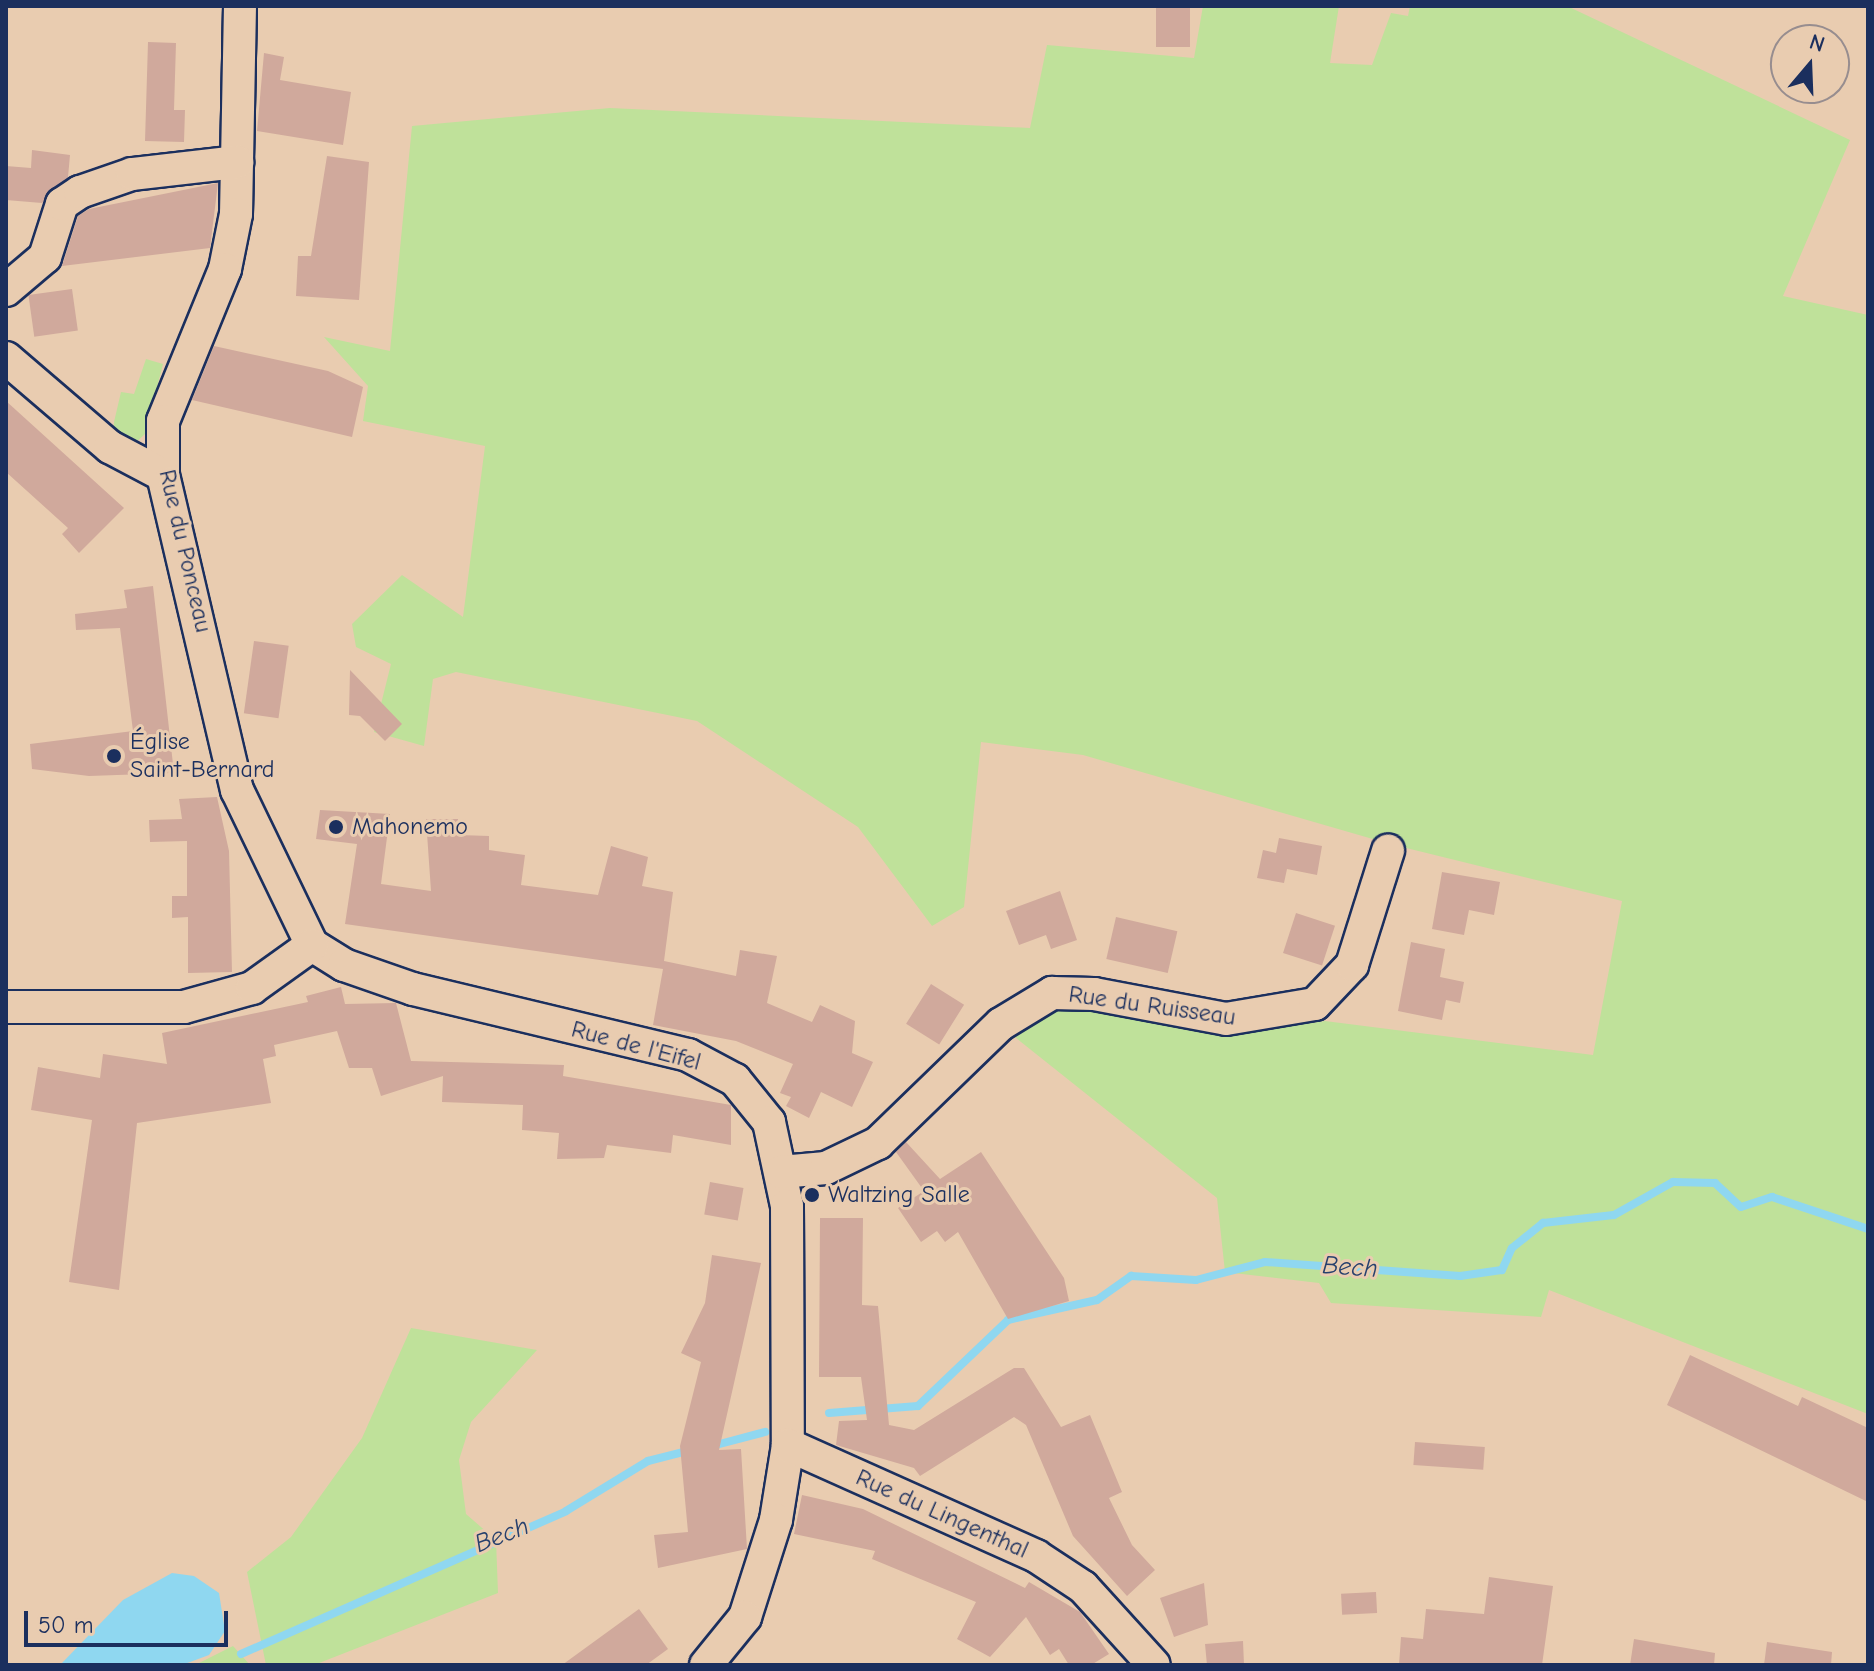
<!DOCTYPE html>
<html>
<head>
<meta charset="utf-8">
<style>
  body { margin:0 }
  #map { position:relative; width:1874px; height:1671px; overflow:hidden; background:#e9ccb0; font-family:"Comic Neue",sans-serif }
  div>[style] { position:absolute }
  .green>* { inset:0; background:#bfe19a }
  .water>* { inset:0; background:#8fd7f0 }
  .stream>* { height:8px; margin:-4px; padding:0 4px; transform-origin:4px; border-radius:4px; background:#8fd7f0 }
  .building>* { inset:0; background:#d0a99c; transform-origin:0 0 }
  .roads { filter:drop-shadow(2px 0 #1b2f5e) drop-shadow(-2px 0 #1b2f5e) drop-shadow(0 2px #1b2f5e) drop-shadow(0 -2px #1b2f5e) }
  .minor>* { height:32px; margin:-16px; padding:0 16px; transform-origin:16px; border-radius:16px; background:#e9ccb0 }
  .dots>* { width:22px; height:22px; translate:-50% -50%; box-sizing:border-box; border:4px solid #e9ccb0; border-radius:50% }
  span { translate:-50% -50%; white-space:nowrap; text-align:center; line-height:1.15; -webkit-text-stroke:6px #e9ccb0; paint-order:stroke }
  .street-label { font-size:24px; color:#1b2f5e }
  .poi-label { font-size:24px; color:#1b2f5e }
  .left { translate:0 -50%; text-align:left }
  .water-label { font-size:26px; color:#27406d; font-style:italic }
  .frame { position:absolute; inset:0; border:8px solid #1b2f5e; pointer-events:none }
  .north { position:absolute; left:1770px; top:24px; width:80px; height:80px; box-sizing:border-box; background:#e9ccb0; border:2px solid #978d8f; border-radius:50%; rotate:19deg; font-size:22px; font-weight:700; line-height:32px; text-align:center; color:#1b2f5e }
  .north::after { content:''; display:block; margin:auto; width:28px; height:36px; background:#1b2f5e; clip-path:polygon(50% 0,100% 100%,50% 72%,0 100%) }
  .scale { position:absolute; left:24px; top:1611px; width:204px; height:36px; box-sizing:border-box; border:4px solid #1b2f5e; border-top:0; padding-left:10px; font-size:24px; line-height:28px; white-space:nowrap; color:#1b2f5e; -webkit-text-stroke:6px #e9ccb0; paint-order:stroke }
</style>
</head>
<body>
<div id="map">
  <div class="green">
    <i style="clip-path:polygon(1203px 6px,1339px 6px,1330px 63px,1372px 65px,1391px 13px,1408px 16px,1410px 6px,1567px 6px,1850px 140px,1783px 296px,1868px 315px,1868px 1414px,1549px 1290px,1541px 1317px,1331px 1303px,1319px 1283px,1225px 1272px,1217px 1198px,1011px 1034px,1051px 1008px,1094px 1004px,1222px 1035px,1325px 1021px,1593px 1055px,1622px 901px,1390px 844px,1083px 755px,981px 742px,964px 907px,932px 926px,858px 827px,697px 721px,456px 672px,433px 679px,424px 746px,374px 732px,391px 664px,356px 647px,352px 624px,402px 575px,463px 617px,485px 446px,363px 421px,368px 386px,324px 337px,390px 351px,412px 126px,610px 108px,1030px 128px,1047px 45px,1194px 58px)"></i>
    <i style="clip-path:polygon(146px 359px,163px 364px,145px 434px,131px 447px,113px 437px,114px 422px,121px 392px,134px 394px)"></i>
    <i style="clip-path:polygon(411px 1328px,537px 1350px,471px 1422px,459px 1460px,466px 1514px,496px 1540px,498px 1593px,314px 1665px,266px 1665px,247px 1572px,291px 1537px,362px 1438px)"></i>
    <i style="clip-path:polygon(233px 1646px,250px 1665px,195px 1665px)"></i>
  </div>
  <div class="water">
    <i style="clip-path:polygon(172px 1573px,194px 1576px,219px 1593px,225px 1631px,209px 1655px,182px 1665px,60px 1665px,123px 1600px)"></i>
  </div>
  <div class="stream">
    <i style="left:829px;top:1413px;width:89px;rotate:-4.5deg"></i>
    <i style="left:918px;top:1406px;width:124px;rotate:-43.7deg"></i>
    <i style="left:1008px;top:1320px;width:91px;rotate:-12.7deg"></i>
    <i style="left:1097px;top:1300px;width:42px;rotate:-35.2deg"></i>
    <i style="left:1131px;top:1276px;width:65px;rotate:3.5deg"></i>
    <i style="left:1196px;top:1280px;width:71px;rotate:-14.6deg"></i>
    <i style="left:1265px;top:1262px;width:196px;rotate:4.1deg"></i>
    <i style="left:1460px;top:1276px;width:42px;rotate:-8.1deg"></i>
    <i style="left:1502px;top:1270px;width:24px;rotate:-66deg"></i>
    <i style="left:1512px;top:1248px;width:40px;rotate:-39deg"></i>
    <i style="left:1543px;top:1223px;width:71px;rotate:-6.4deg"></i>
    <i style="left:1614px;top:1215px;width:68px;rotate:-29.2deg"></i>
    <i style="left:1673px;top:1182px;width:42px;rotate:1.4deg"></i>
    <i style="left:1715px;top:1183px;width:35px;rotate:43deg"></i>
    <i style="left:1741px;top:1207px;width:33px;rotate:-18deg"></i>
    <i style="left:1772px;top:1197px;width:101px;rotate:18.4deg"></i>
    <i style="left:712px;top:1446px;width:55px;rotate:-14.8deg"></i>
    <i style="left:241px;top:1654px;width:355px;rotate:-23.7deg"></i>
    <i style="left:566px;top:1511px;width:96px;rotate:-31.4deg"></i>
    <i style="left:648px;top:1461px;width:44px;rotate:-14.3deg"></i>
  </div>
  <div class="building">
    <i style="left:1156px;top:6px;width:34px;height:41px"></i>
    <i style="clip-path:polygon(148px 42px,176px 43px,174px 110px,185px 110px,184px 142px,145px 141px)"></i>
    <i style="clip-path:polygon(264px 53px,284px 57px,280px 80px,351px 92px,343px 145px,257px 131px)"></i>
    <i style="clip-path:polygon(32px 150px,70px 155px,68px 177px,42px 203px,6px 200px,6px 166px,31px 168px)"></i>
    <i style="clip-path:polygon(327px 156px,369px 162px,359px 300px,296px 296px,298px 256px,311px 256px)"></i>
    <i style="clip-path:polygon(218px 183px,210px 248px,62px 266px,78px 216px,89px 209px)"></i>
    <i style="left:72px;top:289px;width:42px;height:44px;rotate:82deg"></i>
    <i style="clip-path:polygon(214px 346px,328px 371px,363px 387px,352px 437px,192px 400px)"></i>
    <i style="clip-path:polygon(6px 401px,124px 508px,79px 553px,62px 534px,68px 528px,6px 472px)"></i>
    <i style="clip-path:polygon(153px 586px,174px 773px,89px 776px,32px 769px,30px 744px,133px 731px,120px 628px,76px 630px,75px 614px,127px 608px,124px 590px)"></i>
    <i style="left:254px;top:641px;width:35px;height:73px;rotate:8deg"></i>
    <i style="clip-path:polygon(350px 670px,402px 724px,385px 741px,360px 716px,349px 715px)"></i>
    <i style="clip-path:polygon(217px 797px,229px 851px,232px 972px,188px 973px,188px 917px,172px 918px,172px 896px,187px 896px,187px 841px,150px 842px,149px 820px,182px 819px,179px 799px)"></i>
    <i style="clip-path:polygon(320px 810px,390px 814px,381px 884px,431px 891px,426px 819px,458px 819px,459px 835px,489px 836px,489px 850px,525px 855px,521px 885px,598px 895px,611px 846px,648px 857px,642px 886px,673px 892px,664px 961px,736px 976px,740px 950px,777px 956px,767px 1003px,812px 1022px,820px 1005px,855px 1021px,852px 1053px,873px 1062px,852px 1107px,821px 1092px,809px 1118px,786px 1106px,791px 1097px,780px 1093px,793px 1064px,736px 1041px,653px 1025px,663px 969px,345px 924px,357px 844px,316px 839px)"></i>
    <i style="clip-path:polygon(1279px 838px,1322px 846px,1317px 875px,1287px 869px,1284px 883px,1257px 878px,1263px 850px,1276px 853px)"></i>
    <i style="clip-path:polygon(1442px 872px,1500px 882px,1494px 915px,1469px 910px,1464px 935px,1432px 929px)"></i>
    <i style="clip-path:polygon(1060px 891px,1077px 940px,1051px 949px,1046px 935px,1019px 945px,1006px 911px)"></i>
    <i style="left:1296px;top:913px;width:41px;height:42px;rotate:18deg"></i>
    <i style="left:1116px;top:917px;width:63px;height:43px;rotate:13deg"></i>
    <i style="clip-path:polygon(1411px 942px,1445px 949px,1440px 977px,1464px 982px,1460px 1003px,1446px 1000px,1442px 1020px,1398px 1011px)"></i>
    <i style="left:931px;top:984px;width:39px;height:47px;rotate:32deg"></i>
    <i style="clip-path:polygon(341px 987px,345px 1004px,396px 1003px,411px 1061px,564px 1065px,563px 1076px,731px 1105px,731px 1145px,673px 1135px,671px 1153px,607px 1145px,604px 1158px,557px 1159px,559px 1133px,522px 1130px,523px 1105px,442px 1102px,443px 1076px,381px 1096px,372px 1068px,349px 1068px,337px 1031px,274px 1045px,276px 1056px,263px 1059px,271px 1103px,137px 1123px,119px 1290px,69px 1282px,92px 1120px,31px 1110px,38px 1067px,100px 1078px,103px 1054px,167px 1064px,162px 1033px,308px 1002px,306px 996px)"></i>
    <i style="clip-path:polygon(906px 1142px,940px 1179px,981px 1152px,1064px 1278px,1069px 1301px,1008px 1319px,958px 1232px,945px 1242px,937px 1231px,921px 1242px,898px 1208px,924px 1191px,896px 1152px)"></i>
    <i style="left:710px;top:1182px;width:34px;height:33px;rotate:10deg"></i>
    <i style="clip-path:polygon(820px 1218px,863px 1218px,862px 1305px,878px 1306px,889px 1425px,914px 1430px,1014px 1368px,1024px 1368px,1061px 1427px,1090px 1415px,1122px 1492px,1109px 1498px,1132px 1545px,1155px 1570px,1127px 1596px,1073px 1536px,1026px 1425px,1014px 1417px,920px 1476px,914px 1468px,836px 1445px,839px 1421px,867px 1420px,861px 1377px,819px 1377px)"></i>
    <i style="clip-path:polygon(712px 1255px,761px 1263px,719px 1450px,741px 1449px,747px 1549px,658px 1568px,654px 1535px,688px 1532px,680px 1446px,701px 1362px,681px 1353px,705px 1303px)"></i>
    <i style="clip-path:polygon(1690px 1355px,1798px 1406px,1802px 1397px,1868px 1428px,1868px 1502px,1667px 1405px)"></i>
    <i style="left:1415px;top:1442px;width:70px;height:23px;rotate:4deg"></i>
    <i style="clip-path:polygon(802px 1495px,863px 1509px,1025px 1588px,1029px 1582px,1080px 1612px,1109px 1654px,1091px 1665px,1069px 1665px,1059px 1649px,1050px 1655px,1026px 1617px,990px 1657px,957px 1639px,976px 1602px,872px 1559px,875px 1551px,794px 1534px)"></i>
    <i style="clip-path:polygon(1489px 1577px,1553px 1586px,1542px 1665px,1399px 1665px,1401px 1637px,1423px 1639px,1426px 1609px,1484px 1614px)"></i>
    <i style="clip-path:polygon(1204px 1583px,1208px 1625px,1174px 1637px,1160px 1598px)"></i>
    <i style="left:1376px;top:1592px;width:21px;height:35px;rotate:87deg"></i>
    <i style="clip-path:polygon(639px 1609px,668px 1649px,646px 1665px,562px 1665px)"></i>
    <i style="clip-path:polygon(1634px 1639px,1715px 1653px,1714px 1665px,1630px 1665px)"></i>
    <i style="clip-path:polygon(1243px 1641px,1244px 1665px,1207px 1665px,1205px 1644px)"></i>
    <i style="clip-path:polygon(1767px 1642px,1832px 1652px,1831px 1665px,1764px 1665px)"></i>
  </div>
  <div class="roads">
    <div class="minor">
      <i style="left:240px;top:6px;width:208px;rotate:91.1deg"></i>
      <i style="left:236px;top:214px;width:56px;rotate:101.3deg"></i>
      <i style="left:225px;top:269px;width:164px;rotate:112.2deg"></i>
      <i style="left:163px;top:421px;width:54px;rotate:90deg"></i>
      <i style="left:163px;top:475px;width:324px;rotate:76.8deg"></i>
      <i style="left:237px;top:790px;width:172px;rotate:64.2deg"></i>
      <i style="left:312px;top:945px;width:38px;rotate:32deg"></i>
      <i style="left:344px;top:965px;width:73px;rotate:19.2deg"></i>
      <i style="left:413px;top:989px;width:283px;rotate:13.5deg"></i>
      <i style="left:688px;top:1055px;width:53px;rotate:28deg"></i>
      <i style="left:735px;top:1080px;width:54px;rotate:51deg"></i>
      <i style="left:769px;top:1122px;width:86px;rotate:77.9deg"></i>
      <i style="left:787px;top:1206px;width:239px;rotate:89.8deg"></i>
      <i style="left:788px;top:1445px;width:76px;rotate:99.1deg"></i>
      <i style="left:776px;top:1520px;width:102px;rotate:107.7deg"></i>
      <i style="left:745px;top:1617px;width:62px;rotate:129.1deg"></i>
      <i style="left:6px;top:290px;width:51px;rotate:-40.2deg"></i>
      <i style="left:45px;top:257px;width:56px;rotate:-72.2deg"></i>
      <i style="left:62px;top:204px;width:22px;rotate:-34deg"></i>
      <i style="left:80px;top:192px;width:55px;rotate:-19.1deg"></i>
      <i style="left:132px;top:174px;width:106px;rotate:-6.5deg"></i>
      <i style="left:6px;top:358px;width:137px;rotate:40.6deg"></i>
      <i style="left:110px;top:447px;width:60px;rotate:27.8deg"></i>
      <i style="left:6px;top:1007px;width:178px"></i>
      <i style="left:184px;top:1007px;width:71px;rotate:-15.6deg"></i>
      <i style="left:252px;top:988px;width:74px;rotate:-35.6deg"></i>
      <i style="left:781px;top:1172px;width:45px;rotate:-5.1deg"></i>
      <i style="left:826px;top:1168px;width:58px;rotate:-25.7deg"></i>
      <i style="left:878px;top:1143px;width:171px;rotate:-44.1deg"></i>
      <i style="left:1001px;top:1024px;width:60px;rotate:-31.3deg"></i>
      <i style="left:1052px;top:993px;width:42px;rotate:1.4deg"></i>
      <i style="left:1094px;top:994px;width:134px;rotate:10.7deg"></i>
      <i style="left:1226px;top:1019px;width:90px;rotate:-9.6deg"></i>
      <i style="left:1315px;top:1004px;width:54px;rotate:-46.5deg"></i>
      <i style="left:1352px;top:965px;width:120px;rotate:-72.5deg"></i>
      <i style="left:788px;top:1445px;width:272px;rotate:24.1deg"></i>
      <i style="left:1036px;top:1556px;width:56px;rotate:33.4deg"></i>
      <i style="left:1083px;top:1587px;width:105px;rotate:47.7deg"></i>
    </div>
  </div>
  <div class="dots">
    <i style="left:114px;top:756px;background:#1b2f5e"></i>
    <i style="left:336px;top:827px;background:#1b2f5e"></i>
    <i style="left:812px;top:1195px;background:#1b2f5e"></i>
  </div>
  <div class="street-label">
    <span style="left:185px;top:551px;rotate:77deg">Rue du Ponceau</span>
    <span style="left:1152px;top:1006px;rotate:8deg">Rue du Ruisseau</span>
    <span style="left:636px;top:1046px;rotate:15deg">Rue de l'Eifel</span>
    <span style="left:942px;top:1514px;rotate:24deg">Rue du Lingenthal</span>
  </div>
  <div class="poi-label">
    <span class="left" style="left:130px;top:756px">Église<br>Saint-Bernard</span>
    <span class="left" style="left:352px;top:827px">Mahonemo</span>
    <span class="left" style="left:828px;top:1195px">Waltzing Salle</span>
  </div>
  <div class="water-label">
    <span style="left:1350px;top:1268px;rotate:4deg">Bech</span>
    <span style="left:502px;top:1536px;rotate:-21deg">Bech</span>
  </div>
  <div class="frame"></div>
  <div class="north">N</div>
  <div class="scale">50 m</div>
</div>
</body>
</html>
